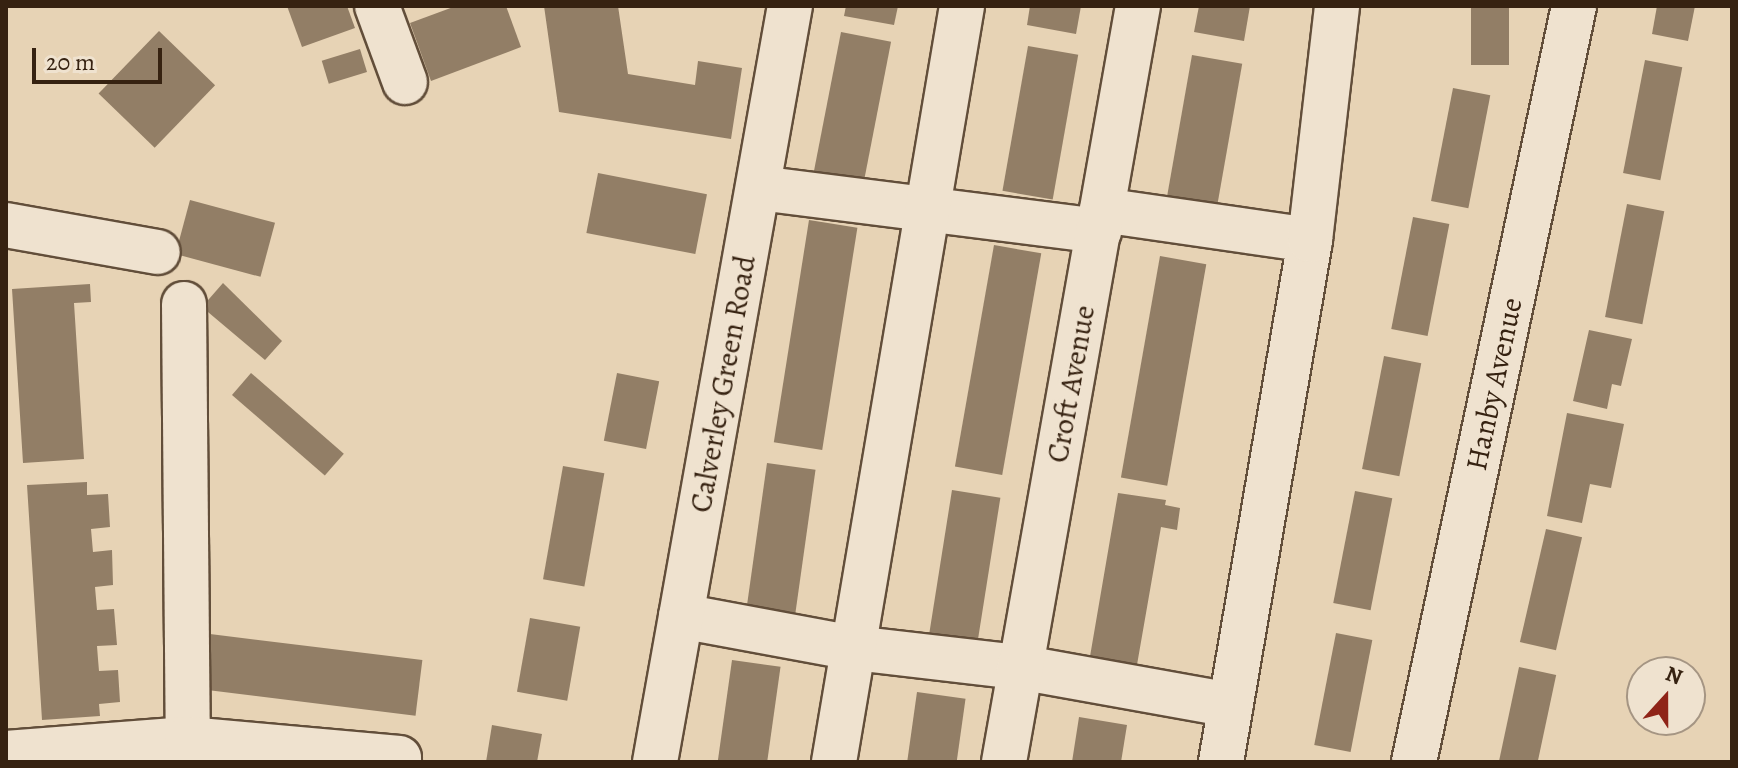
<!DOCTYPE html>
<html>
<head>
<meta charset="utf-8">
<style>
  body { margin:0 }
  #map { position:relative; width:1738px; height:768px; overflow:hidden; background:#e7d3b5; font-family:Alegreya,serif }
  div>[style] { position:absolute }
  .building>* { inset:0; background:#927e66; transform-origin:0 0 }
  .roads { filter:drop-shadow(2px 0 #624e3a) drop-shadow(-2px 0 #624e3a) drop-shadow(0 2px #624e3a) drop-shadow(0 -2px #624e3a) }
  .minor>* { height:44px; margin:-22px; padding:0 22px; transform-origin:22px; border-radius:22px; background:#efe2cf }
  span { translate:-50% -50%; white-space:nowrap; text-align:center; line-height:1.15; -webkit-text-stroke:6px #efe2cf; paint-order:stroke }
  .street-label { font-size:30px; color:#362211 }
  .frame { position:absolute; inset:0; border:8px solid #362211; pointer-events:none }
  .north { position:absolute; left:1626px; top:656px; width:80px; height:80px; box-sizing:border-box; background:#efe2cf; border:2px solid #a59583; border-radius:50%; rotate:21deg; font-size:22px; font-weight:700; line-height:32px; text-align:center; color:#362211 }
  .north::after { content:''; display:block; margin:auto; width:28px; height:36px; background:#8f2418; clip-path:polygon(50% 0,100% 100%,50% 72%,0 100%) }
  .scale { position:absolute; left:32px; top:48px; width:130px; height:36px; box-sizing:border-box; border:4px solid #362211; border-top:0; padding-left:10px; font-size:24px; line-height:28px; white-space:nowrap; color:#362211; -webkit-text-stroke:6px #efe2cf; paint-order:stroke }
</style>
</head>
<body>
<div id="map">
  <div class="building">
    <i style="clip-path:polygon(287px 6px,347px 6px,355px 28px,302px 47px)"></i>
    <i style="clip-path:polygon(456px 6px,506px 6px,521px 47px,431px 81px,410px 23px)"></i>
    <i style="clip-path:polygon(544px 6px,618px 6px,628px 74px,695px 85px,698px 61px,742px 68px,731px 139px,559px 112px)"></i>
    <i style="clip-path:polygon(846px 6px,898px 6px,894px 25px,844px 16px)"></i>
    <i style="clip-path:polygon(1030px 6px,1081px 6px,1076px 34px,1027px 25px)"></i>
    <i style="clip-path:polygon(1199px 6px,1250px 6px,1244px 41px,1194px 32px)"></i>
    <i style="left:1471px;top:6px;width:38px;height:59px"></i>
    <i style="clip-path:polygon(1657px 6px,1695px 6px,1688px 41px,1652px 34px)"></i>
    <i style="left:159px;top:31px;width:78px;height:87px;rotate:44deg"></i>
    <i style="left:841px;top:32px;width:51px;height:148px;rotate:11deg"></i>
    <i style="left:1028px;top:46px;width:51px;height:147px;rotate:10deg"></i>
    <i style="left:360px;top:49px;width:24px;height:40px;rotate:73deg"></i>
    <i style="left:1192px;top:55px;width:51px;height:147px;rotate:10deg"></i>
    <i style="left:1645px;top:60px;width:38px;height:115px;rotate:11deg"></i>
    <i style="left:1453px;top:88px;width:38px;height:115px;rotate:11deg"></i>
    <i style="left:598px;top:173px;width:111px;height:61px;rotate:11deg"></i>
    <i style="left:190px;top:200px;width:88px;height:56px;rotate:15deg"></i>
    <i style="left:1627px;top:204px;width:38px;height:115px;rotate:11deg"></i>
    <i style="left:1413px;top:217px;width:37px;height:114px;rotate:11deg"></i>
    <i style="left:809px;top:220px;width:49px;height:225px;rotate:9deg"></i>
    <i style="left:994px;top:245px;width:48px;height:225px;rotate:10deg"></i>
    <i style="left:1160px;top:256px;width:47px;height:225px;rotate:10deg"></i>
    <i style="clip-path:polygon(223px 283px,282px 341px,265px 360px,202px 307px)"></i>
    <i style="clip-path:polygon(90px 284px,91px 302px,74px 303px,84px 459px,23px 463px,12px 289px)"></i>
    <i style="clip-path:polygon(1589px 330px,1632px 339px,1621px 386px,1612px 384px,1607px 409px,1573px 401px)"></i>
    <i style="left:1384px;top:356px;width:38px;height:115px;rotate:11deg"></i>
    <i style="left:251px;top:373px;width:123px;height:29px;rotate:41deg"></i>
    <i style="left:617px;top:373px;width:43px;height:69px;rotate:11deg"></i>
    <i style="clip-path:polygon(1567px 413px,1624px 424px,1611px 488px,1590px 484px,1582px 523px,1547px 516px)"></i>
    <i style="left:767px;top:463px;width:49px;height:144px;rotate:8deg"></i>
    <i style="left:563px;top:466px;width:42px;height:115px;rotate:10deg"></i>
    <i style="clip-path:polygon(87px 482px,87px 495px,108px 494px,110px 527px,91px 529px,93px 552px,112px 550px,113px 585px,95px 587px,97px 610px,114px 609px,117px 645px,97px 646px,98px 659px,99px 671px,118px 670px,120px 702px,99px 704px,100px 716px,42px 720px,27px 485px)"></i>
    <i style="left:952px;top:490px;width:49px;height:145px;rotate:9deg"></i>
    <i style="left:1355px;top:491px;width:38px;height:114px;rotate:11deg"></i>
    <i style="clip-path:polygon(1118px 493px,1166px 500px,1165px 505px,1180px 508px,1177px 530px,1161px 527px,1134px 682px,1087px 674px)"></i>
    <i style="left:1546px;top:529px;width:37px;height:116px;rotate:13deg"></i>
    <i style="left:530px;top:618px;width:51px;height:75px;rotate:10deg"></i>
    <i style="left:202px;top:633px;width:222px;height:56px;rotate:7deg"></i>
    <i style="left:1336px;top:633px;width:37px;height:114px;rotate:11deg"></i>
    <i style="left:732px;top:660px;width:49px;height:103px;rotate:8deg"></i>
    <i style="left:1519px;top:667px;width:38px;height:97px;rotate:12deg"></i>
    <i style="left:917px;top:692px;width:49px;height:71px;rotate:8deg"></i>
    <i style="clip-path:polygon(1079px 717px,1127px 725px,1121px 762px,1072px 762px)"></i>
    <i style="clip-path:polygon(492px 725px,542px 734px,537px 762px,486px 762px)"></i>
  </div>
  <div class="roads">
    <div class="minor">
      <i style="left:377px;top:6px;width:81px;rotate:69.8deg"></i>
      <i style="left:759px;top:188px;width:343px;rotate:7.2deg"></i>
      <i style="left:1102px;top:210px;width:210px;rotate:8.2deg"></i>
      <i style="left:6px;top:225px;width:154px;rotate:10.1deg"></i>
      <i style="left:184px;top:304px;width:458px;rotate:89.5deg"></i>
      <i style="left:681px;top:616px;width:176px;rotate:10.5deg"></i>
      <i style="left:854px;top:648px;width:166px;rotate:6.6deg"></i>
      <i style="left:1019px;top:667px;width:215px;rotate:10.2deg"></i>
      <i style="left:6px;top:753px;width:182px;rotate:-4.4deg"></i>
      <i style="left:187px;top:739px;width:213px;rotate:5.1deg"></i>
      <i style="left:655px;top:762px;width:768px;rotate:-79.88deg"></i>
      <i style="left:834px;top:762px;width:767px;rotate:-80.39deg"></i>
      <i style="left:1004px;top:762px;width:768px;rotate:-79.95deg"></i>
      <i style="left:1221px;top:762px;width:530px;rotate:-80.32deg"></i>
      <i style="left:1310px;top:240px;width:236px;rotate:-83.4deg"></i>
      <i style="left:1414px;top:762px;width:773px;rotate:-78.05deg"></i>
    </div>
  </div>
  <div class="street-label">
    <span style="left:723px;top:384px;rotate:-80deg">Calverley Green Road</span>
    <span style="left:1071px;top:384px;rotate:-80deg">Croft Avenue</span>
    <span style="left:1494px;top:384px;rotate:-78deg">Hanby Avenue</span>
  </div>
  <div class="frame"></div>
  <div class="north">N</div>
  <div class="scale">20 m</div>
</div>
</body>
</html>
